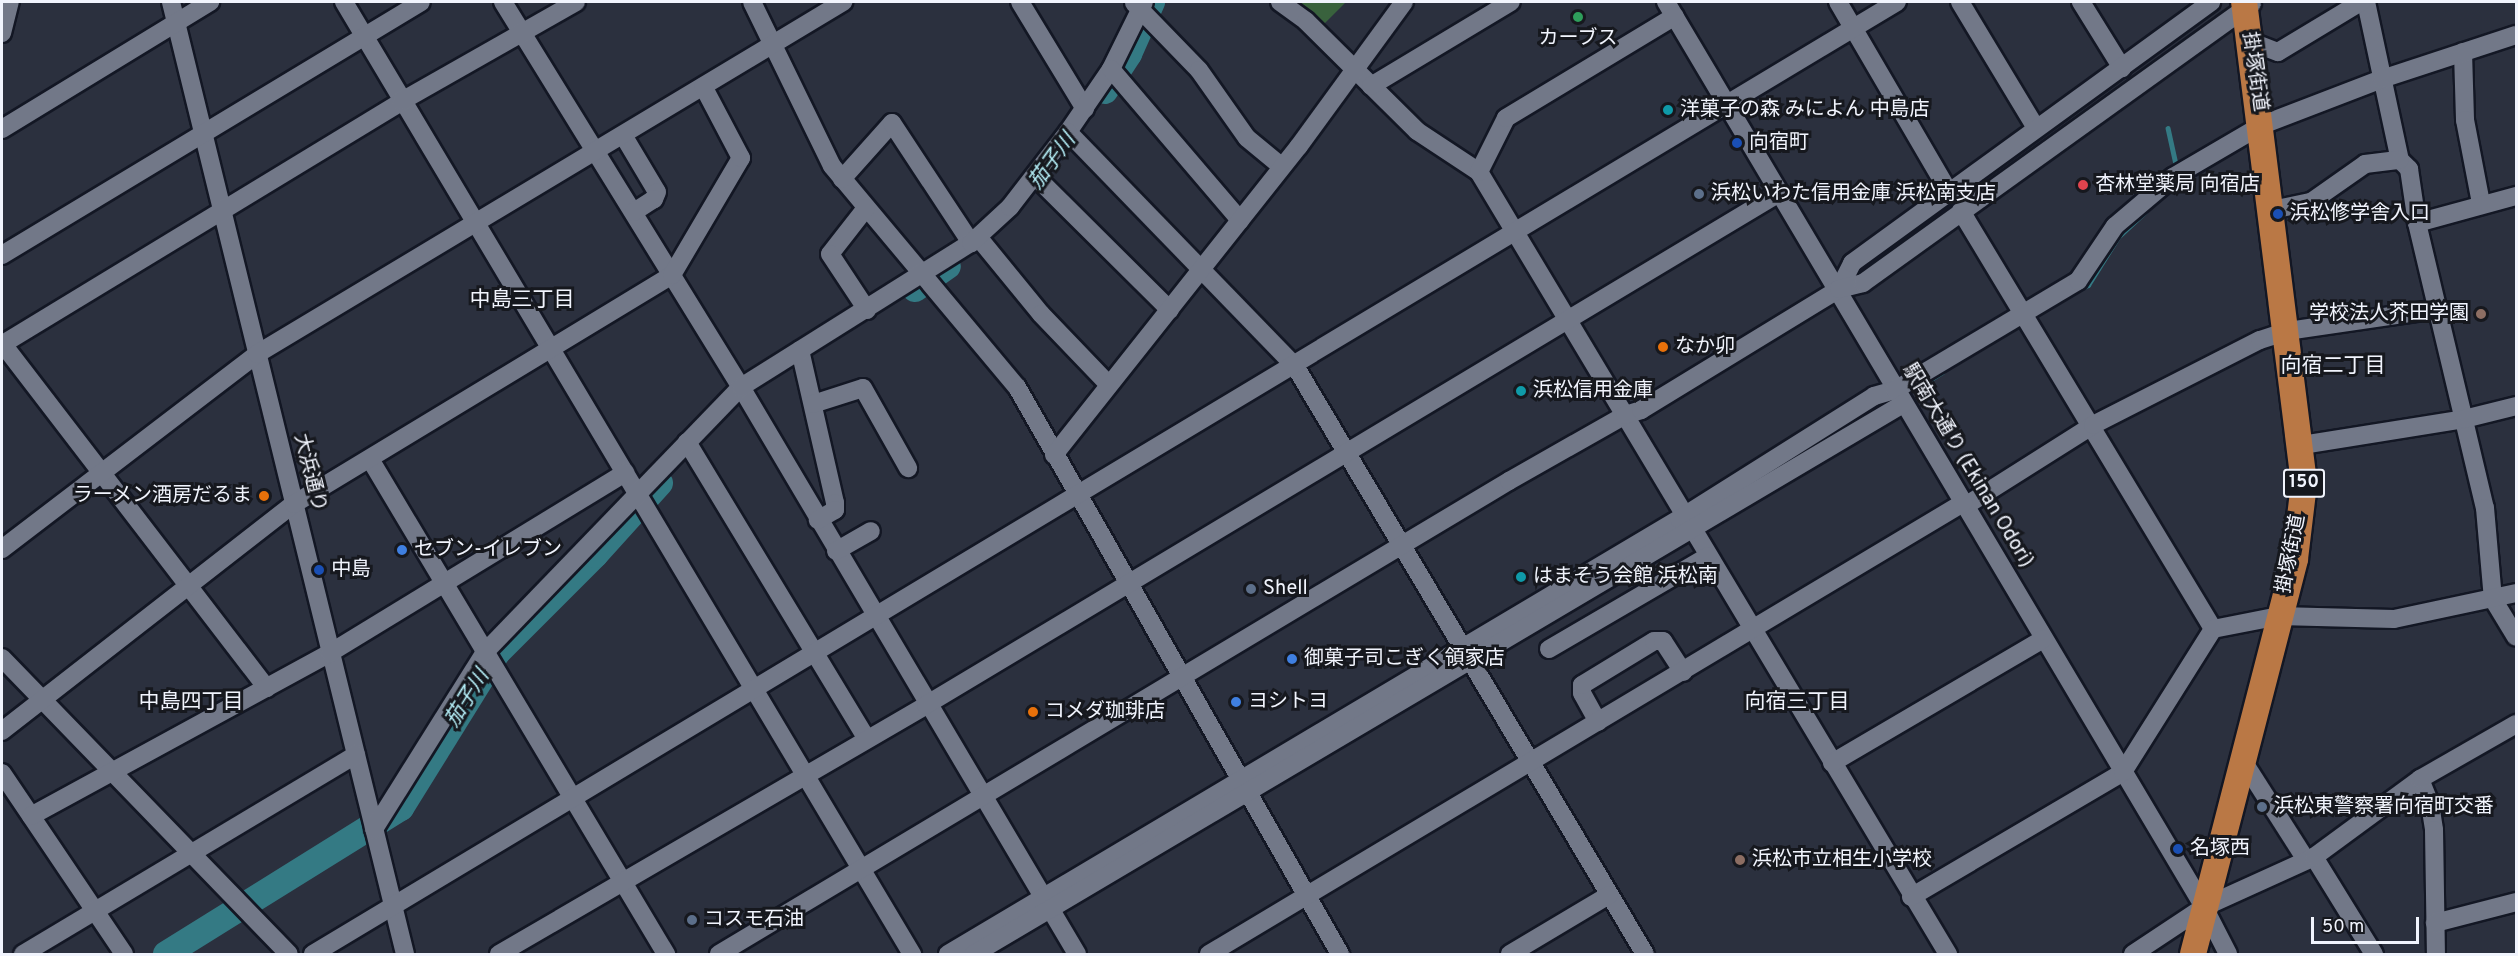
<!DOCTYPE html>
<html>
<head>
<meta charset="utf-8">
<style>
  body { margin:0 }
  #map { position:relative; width:2518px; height:956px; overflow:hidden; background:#2b303e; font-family:Overpass,"Noto Sans JP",sans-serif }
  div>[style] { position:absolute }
  .green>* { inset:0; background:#39623d }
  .stream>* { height:4.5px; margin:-2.25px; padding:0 2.25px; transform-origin:2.25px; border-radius:2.25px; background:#347a84 }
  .river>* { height:26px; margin:-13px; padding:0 13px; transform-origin:13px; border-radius:13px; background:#347a84 }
  .roads { filter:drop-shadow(2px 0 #131724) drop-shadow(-2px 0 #131724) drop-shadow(0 2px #131724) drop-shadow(0 -2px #131724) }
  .minor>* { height:18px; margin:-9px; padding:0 9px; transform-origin:9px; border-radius:9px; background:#727888 }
  .highway>* { height:26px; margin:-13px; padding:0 13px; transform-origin:13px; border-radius:13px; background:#ba7845 }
  .dots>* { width:16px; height:16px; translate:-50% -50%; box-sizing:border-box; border:3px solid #16181e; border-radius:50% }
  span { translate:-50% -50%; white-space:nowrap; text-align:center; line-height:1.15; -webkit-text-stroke:6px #16181e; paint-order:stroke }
  .shield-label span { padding:2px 4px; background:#16181e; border:2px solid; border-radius:4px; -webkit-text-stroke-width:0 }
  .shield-label { font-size:18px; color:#f1f4fd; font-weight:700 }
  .poi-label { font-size:20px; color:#f1f4fd }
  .left { translate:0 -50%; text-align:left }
  .right { translate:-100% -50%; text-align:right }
  .street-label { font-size:20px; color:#f1f4fd }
  .water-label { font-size:21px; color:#b5eff8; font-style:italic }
  .neighbourhood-label { font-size:21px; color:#f1f4fd }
  .frame { position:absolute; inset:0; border:3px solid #f1f4fd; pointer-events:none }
  .scale { position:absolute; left:2311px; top:917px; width:108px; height:27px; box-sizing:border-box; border:3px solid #f1f4fd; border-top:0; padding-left:8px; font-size:18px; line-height:21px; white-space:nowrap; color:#f1f4fd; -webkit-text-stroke:4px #16181e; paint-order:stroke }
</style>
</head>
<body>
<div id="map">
  <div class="green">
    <i style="clip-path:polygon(1296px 2px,1346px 2px,1322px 26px)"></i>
  </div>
  <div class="stream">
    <i style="left:2168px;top:128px;width:42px;rotate:77.6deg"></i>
    <i style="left:2080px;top:289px;width:9px;rotate:-27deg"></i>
    <i style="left:2088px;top:285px;width:57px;rotate:-58deg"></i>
    <i style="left:2118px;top:237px;width:37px;rotate:-43deg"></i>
    <i style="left:1920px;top:386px;width:26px;rotate:-32deg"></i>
    <i style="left:1813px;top:447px;width:56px;rotate:-30.3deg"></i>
  </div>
  <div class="river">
    <i style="left:1105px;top:91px;width:44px;rotate:-57deg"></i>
    <i style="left:1129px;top:54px;width:57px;rotate:-66.1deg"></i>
    <i style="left:915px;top:289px;width:40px;rotate:-34.9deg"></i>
    <i style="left:166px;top:954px;width:277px;rotate:-31.9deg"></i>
    <i style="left:401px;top:808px;width:182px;rotate:-58.2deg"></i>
    <i style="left:497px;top:653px;width:139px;rotate:-45deg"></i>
    <i style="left:595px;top:555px;width:97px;rotate:-47.9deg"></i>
  </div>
  <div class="roads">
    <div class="minor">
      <i style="left:171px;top:2px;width:980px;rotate:76.19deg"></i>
      <i style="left:344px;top:2px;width:1109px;rotate:59.18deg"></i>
      <i style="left:503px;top:2px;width:453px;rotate:58.3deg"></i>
      <i style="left:741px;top:387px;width:659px;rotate:59.35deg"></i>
      <i style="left:752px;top:2px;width:182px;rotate:64deg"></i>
      <i style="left:832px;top:166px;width:288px;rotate:50.1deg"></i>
      <i style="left:1017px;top:387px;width:653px;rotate:60.33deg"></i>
      <i style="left:1020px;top:2px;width:125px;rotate:58.7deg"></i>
      <i style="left:1144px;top:2px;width:75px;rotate:116.2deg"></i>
      <i style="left:1111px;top:69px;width:76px;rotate:124.3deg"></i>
      <i style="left:1068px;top:132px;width:326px;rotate:45.9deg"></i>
      <i style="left:1295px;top:366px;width:684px;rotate:59.24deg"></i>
      <i style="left:1280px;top:2px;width:32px;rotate:36deg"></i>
      <i style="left:1306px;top:21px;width:156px;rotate:44.7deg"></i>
      <i style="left:1417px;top:131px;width:74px;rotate:33.5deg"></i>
      <i style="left:1479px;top:172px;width:912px;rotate:59.05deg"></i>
      <i style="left:1666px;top:2px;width:1053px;rotate:59.27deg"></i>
      <i style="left:2204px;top:907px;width:53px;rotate:62.9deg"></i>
      <i style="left:1838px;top:2px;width:220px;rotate:59.7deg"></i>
      <i style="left:1960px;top:2px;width:147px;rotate:58.9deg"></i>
      <i style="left:2081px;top:2px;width:78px;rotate:58.2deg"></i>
      <i style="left:2366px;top:2px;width:162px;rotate:77.9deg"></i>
      <i style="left:2400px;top:160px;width:13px;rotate:45deg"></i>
      <i style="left:2409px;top:169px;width:55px;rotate:81.6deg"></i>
      <i style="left:2417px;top:223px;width:293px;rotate:76.6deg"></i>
      <i style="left:2485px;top:508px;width:91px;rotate:85deg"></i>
      <i style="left:2493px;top:599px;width:44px;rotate:58.8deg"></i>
      <i style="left:1134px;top:3px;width:93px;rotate:45.9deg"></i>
      <i style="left:1199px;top:70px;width:83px;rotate:54.8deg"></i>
      <i style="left:1247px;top:138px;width:44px;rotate:39.5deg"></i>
      <i style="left:2px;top:33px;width:32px;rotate:-76deg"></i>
      <i style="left:2249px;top:41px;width:31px;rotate:21deg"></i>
      <i style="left:2278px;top:52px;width:97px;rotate:-31.1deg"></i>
      <i style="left:2463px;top:52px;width:68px;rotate:88.3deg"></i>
      <i style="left:2465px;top:120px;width:85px;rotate:79.1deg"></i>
      <i style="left:1111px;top:69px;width:199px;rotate:49.5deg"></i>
      <i style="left:1371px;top:86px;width:163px;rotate:-31deg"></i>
      <i style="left:2px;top:129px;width:244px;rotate:-31.4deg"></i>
      <i style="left:623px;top:135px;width:66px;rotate:59.2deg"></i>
      <i style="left:657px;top:192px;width:8px;rotate:113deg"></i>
      <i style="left:654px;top:199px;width:24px;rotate:147deg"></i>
      <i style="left:1479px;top:172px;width:60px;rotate:-63.4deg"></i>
      <i style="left:1506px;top:118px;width:197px;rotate:-31.1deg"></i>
      <i style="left:1035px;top:176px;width:190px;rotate:44.8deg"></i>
      <i style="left:842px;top:179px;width:75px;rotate:-48.2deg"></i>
      <i style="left:892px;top:123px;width:144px;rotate:56.6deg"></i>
      <i style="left:866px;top:208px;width:58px;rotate:128deg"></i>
      <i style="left:830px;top:254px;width:67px;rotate:56.5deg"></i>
      <i style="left:2272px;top:210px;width:40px;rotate:-12deg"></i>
      <i style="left:2311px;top:202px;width:66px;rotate:-35.1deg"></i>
      <i style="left:2365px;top:164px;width:35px;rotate:-7deg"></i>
      <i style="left:1961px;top:211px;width:488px;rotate:58.9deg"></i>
      <i style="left:2417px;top:223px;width:103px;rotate:-15.3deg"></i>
      <i style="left:978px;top:237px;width:99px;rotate:50.7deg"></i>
      <i style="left:1041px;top:314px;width:98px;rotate:46.2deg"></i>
      <i style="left:2px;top:255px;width:489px;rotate:-31.1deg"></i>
      <i style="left:1839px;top:289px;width:29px;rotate:-63deg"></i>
      <i style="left:1852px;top:263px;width:444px;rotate:-36deg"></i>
      <i style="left:2px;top:343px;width:435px;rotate:52.5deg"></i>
      <i style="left:3px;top:344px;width:467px;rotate:-31.3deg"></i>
      <i style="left:402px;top:101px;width:200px;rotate:-29.6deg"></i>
      <i style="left:800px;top:350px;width:157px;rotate:77.1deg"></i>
      <i style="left:835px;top:503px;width:7px;rotate:90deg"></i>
      <i style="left:835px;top:510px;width:20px;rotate:150deg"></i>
      <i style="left:813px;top:404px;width:52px;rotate:-17.7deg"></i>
      <i style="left:863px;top:388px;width:92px;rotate:60.6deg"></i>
      <i style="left:687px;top:442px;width:347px;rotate:58.8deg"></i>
      <i style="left:2302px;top:445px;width:164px;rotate:-9.1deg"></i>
      <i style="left:2464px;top:419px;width:54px;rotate:-14deg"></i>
      <i style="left:1054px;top:455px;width:394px;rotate:-51.6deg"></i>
      <i style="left:1299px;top:146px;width:178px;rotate:-53.9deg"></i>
      <i style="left:370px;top:459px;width:577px;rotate:59.12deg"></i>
      <i style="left:1965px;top:506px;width:151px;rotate:-32.3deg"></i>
      <i style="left:2093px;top:425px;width:187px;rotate:-27deg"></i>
      <i style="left:2260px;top:340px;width:28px;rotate:-18deg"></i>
      <i style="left:2287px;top:331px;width:153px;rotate:-8.3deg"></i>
      <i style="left:2px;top:549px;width:321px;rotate:-37.4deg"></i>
      <i style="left:257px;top:354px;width:684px;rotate:-30.99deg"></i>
      <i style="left:836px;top:551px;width:40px;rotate:-29.7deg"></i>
      <i style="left:1549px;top:649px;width:184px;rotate:-30.3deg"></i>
      <i style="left:2px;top:658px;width:412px;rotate:45.9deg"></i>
      <i style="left:1598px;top:722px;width:33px;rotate:-119deg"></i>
      <i style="left:1582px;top:693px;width:8px;rotate:-90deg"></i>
      <i style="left:1582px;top:685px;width:84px;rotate:-31.4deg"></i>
      <i style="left:1654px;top:641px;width:9px"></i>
      <i style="left:1663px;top:641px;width:37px;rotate:57deg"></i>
      <i style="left:2px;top:731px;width:370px;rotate:-37.9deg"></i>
      <i style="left:294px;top:504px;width:442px;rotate:-31.2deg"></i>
      <i style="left:672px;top:275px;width:136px;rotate:-59.5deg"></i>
      <i style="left:741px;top:158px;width:81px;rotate:-117.8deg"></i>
      <i style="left:2243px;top:761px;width:117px;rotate:57.5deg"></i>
      <i style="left:1832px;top:763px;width:245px;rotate:-30.4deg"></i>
      <i style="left:2px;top:773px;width:218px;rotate:56deg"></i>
      <i style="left:2420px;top:779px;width:27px;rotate:68deg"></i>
      <i style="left:2430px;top:804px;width:26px;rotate:81deg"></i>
      <i style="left:2434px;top:830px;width:124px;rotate:89.1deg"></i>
      <i style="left:31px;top:816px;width:341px;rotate:-28.6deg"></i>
      <i style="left:330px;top:653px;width:346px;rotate:-31.4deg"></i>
      <i style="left:374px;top:829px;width:209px;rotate:-57.9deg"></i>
      <i style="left:485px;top:652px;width:368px;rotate:-46deg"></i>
      <i style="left:741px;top:387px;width:271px;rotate:-32.1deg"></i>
      <i style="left:971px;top:243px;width:53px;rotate:-42.7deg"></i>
      <i style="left:1010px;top:207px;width:95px;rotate:-52.3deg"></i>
      <i style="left:2314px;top:857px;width:114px;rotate:58.3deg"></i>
      <i style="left:1911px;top:897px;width:246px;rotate:-30.5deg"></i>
      <i style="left:2123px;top:772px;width:169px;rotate:-57.8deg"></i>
      <i style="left:2213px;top:629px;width:67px;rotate:-11.1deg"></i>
      <i style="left:2279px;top:616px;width:115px;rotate:1.5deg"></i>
      <i style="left:2394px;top:619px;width:125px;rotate:-12deg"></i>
      <i style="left:2435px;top:923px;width:84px;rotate:-14.5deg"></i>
      <i style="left:23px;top:954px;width:388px;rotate:-30.9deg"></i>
      <i style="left:313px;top:954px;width:1848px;rotate:-31.01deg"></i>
      <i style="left:499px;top:954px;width:494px;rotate:-30.2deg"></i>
      <i style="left:926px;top:705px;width:995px;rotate:-30.97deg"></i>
      <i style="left:719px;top:954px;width:921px;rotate:-30.91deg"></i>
      <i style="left:1509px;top:481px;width:133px;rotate:-29.6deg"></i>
      <i style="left:1625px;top:415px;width:17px;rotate:-17deg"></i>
      <i style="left:1641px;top:410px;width:232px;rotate:-31.4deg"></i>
      <i style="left:1839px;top:289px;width:25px;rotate:-14deg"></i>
      <i style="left:1863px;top:283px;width:479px;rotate:-35.7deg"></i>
      <i style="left:948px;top:954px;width:851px;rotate:-30.76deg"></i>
      <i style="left:1679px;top:519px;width:231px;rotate:-32.2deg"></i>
      <i style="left:1874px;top:396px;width:22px;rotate:-16deg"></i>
      <i style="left:1895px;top:390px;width:213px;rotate:-30.8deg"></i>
      <i style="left:2078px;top:281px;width:66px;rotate:-56.1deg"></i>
      <i style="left:2115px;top:226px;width:76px;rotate:-40.2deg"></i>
      <i style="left:2173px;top:177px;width:103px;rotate:-30.3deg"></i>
      <i style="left:2262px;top:125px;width:129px;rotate:-21deg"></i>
      <i style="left:2382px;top:79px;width:141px;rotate:-18.2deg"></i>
      <i style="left:974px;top:954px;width:1080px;rotate:-30.63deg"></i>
      <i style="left:1209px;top:954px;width:879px;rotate:-30.89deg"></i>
      <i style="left:1510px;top:954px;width:115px;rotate:-30.8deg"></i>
      <i style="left:2133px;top:954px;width:85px;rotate:-33.5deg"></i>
      <i style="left:2204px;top:907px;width:121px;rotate:-24.4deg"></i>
      <i style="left:2314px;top:857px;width:132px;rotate:-36.3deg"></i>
      <i style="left:2420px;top:779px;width:111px;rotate:-29.8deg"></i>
    </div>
    <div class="highway">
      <i style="left:2193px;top:954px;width:408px;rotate:-75.5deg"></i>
      <i style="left:2295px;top:559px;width:77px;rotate:-83.2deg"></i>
      <i style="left:2304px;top:483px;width:485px;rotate:-97.1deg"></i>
    </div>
  </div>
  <div class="dots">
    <i style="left:1578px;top:17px;background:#2e9e5b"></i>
    <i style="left:1668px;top:110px;background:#0f9aa8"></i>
    <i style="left:1737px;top:143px;background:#1a4fb4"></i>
    <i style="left:2083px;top:185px;background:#e0444e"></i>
    <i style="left:1699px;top:194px;background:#5c6f8a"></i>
    <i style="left:2278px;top:214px;background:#1a4fb4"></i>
    <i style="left:2481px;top:314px;background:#8d6e63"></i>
    <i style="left:1663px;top:347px;background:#e8710a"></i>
    <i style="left:1521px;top:391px;background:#0f9aa8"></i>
    <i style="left:264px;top:496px;background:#e8710a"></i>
    <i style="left:402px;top:550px;background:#3f7fe0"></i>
    <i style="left:319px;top:570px;background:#1a4fb4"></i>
    <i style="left:1521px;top:577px;background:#0f9aa8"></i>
    <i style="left:1251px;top:589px;background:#5c6f8a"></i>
    <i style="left:1292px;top:659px;background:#3f7fe0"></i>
    <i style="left:1236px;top:702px;background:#3f7fe0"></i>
    <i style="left:1033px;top:712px;background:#e8710a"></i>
    <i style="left:2262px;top:807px;background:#5c6f8a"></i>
    <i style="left:2178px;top:849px;background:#1a4fb4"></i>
    <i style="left:1740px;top:860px;background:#8d6e63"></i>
    <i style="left:692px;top:920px;background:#5c6f8a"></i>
  </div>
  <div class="shield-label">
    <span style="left:2304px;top:483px">150</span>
  </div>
  <div class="poi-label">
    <span style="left:1578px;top:39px">カーブス</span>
    <span class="left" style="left:1680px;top:110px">洋菓子の森 みによん 中島店</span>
    <span class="left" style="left:1749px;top:143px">向宿町</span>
    <span class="left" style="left:2095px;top:185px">杏林堂薬局 向宿店</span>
    <span class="left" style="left:1711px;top:194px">浜松いわた信用金庫 浜松南支店</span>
    <span class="left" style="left:2290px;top:214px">浜松修学舎入口</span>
    <span class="right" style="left:2469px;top:314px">学校法人芥田学園</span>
    <span class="left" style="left:1675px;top:347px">なか卯</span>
    <span class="left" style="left:1533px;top:391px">浜松信用金庫</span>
    <span class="right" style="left:252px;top:496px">ラーメン酒房だるま</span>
    <span class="left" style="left:414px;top:550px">セブン-イレブン</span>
    <span class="left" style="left:331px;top:570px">中島</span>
    <span class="left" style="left:1533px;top:577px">はまそう会館 浜松南</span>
    <span class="left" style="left:1263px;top:589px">Shell</span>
    <span class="left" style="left:1304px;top:659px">御菓子司こぎく領家店</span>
    <span class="left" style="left:1248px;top:702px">ヨシトヨ</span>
    <span class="left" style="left:1045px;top:712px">コメダ珈琲店</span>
    <span class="left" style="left:2274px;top:807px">浜松東警察署向宿町交番</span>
    <span class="left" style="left:2190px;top:849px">名塚西</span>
    <span class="left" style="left:1752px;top:860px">浜松市立相生小学校</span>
    <span class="left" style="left:704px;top:920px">コスモ石油</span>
  </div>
  <div class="street-label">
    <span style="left:2254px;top:72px;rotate:82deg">掛塚街道</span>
    <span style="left:1967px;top:466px;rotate:59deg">駅南大通り (Ekinan Odori)</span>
    <span style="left:309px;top:473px;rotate:76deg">大浜通り</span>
    <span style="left:2292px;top:554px;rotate:-79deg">掛塚街道</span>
  </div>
  <div class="water-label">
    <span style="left:1053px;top:162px;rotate:-54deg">茄子川</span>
    <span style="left:468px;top:699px;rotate:-58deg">茄子川</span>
  </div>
  <div class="neighbourhood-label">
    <span style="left:522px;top:301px">中島三丁目</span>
    <span style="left:2333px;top:367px">向宿二丁目</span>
    <span style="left:191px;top:703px">中島四丁目</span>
    <span style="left:1797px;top:703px">向宿三丁目</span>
  </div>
  <div class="frame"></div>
  <div class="scale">50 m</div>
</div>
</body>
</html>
